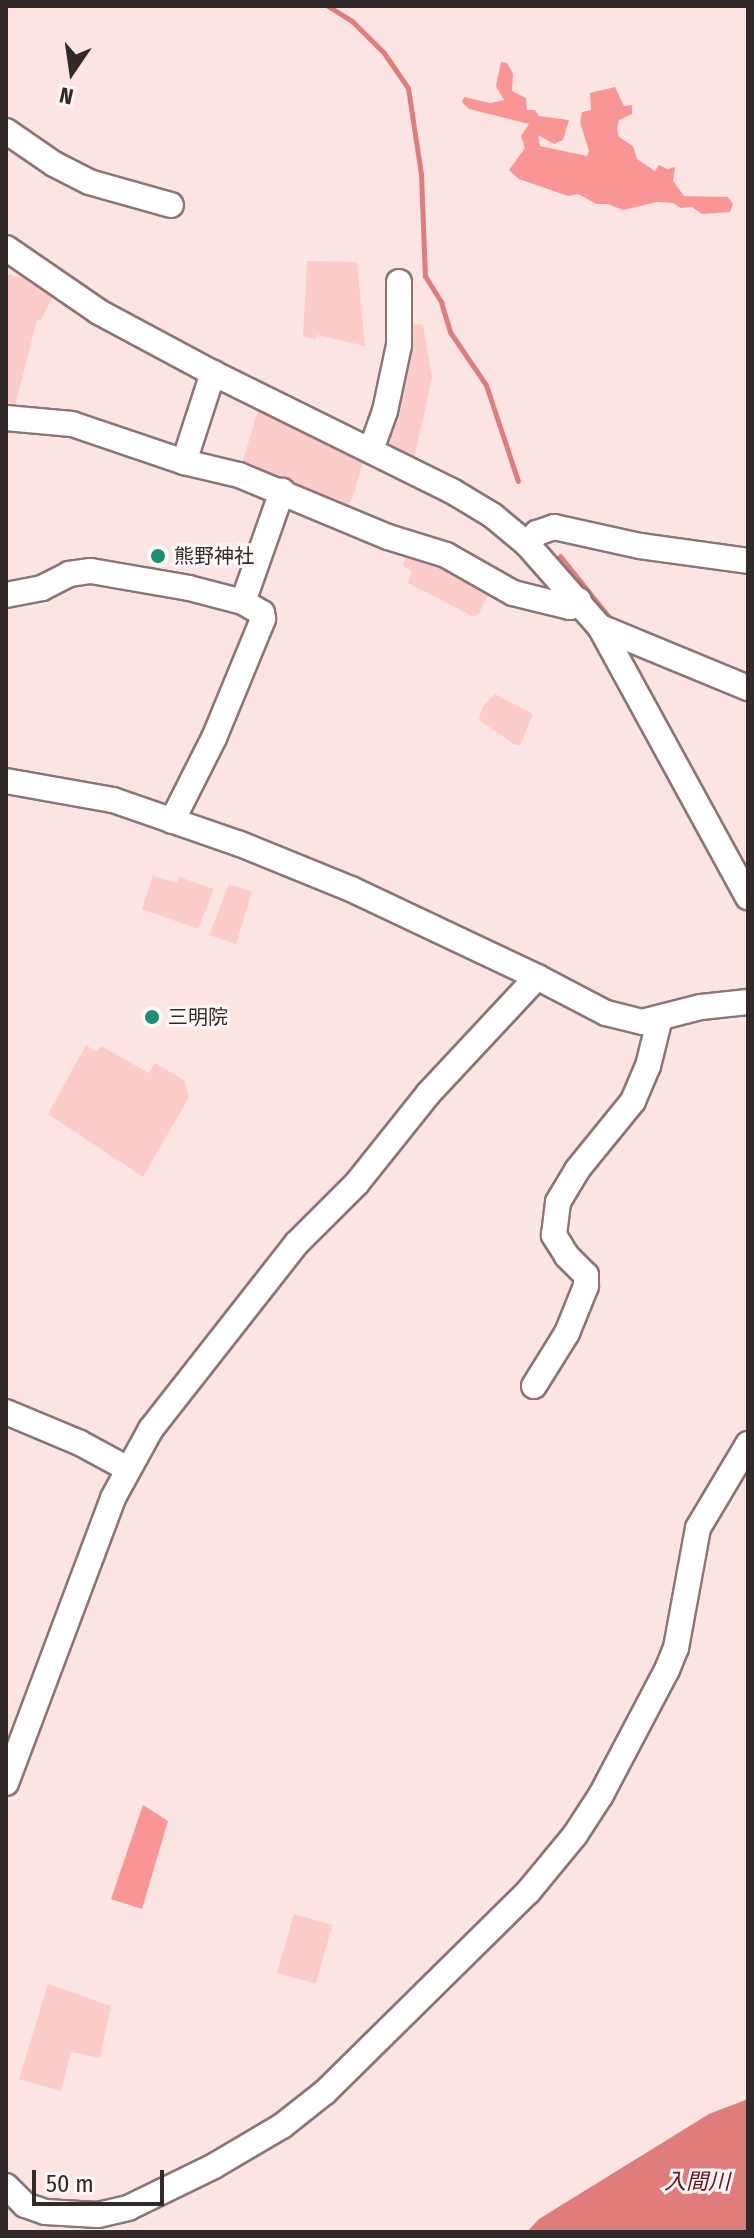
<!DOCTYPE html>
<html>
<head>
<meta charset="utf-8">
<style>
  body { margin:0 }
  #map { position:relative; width:754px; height:2238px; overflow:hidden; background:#fce4e3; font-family:"Fira Sans Condensed","Noto Sans JP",sans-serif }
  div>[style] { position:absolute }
  .green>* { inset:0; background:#fccccb; transform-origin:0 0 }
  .forest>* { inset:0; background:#fa9595 }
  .water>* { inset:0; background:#df7c7c }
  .stream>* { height:5px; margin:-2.5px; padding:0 2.5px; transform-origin:2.5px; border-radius:2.5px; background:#df7c7c }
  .roads { filter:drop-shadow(2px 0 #8b7575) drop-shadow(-2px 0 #8b7575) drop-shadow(0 2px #8b7575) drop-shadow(0 -2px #8b7575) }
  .minor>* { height:24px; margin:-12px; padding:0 12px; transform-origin:12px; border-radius:12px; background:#fff }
  .dots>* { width:22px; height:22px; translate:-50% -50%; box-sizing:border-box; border:4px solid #fcf7f6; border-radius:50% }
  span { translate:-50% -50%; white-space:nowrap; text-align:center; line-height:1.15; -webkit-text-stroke:6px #fcf7f6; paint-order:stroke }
  .poi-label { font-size:20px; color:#322a29 }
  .left { translate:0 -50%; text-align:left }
  .water-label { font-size:22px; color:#6a101c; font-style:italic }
  .frame { position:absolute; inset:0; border:8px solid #322a29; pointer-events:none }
  .north { position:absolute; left:32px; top:32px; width:80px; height:80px; -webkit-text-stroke:6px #fcf7f6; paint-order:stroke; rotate:193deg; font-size:22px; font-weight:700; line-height:32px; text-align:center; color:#322a29 }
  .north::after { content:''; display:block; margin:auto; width:28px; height:36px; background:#322a29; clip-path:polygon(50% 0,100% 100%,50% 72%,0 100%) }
  .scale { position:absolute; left:32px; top:2170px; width:132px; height:36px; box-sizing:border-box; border:4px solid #322a29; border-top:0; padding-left:10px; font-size:24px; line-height:28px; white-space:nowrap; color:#322a29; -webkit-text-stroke:6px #fcf7f6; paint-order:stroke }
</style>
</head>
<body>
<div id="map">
  <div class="green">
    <i style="clip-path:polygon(307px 261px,357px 262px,365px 346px,317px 335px,315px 340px,303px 336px)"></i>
    <i style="clip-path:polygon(6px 274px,26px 278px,55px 292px,41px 320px,37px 320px,13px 414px,6px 414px)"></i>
    <i style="clip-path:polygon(409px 323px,423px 325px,432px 378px,414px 459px,382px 443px)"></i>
    <i style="clip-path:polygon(260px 404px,363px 461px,353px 497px,345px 508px,240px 470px)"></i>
    <i style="clip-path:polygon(408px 545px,492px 587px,479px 613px,474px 617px,408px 583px,412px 571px,403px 566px)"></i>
    <i style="clip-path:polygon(495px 694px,533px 714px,520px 745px,515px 745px,479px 720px,482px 707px)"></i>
    <i style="clip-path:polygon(153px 876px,177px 883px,179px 877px,214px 889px,198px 929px,142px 909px)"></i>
    <i style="clip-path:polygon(229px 884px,252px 892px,236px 944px,209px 935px)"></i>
    <i style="clip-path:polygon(86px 1045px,96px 1052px,101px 1046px,149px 1073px,155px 1063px,185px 1081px,189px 1097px,143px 1177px,48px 1114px)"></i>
    <i style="left:294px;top:1914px;width:40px;height:61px;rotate:16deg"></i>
    <i style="clip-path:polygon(48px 1984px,111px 2006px,100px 2058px,71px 2052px,61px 2091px,19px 2079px)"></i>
  </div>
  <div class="forest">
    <i style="clip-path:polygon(501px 62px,507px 63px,513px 74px,512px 91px,526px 98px,527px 110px,535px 110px,539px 116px,569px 120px,563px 140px,554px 144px,538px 135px,540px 146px,587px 156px,589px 151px,580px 122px,582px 112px,591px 110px,590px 93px,615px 87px,624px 106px,632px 105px,632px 114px,619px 120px,617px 129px,619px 137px,633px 146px,637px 159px,655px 171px,659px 165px,667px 169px,675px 167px,673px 181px,684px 196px,728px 197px,733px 204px,730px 212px,702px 214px,692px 207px,681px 208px,673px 203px,657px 202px,623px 210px,608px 204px,597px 204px,578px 194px,568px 196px,519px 179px,509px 170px,525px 148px,521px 136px,529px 124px,469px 109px,462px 102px,464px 97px,490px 103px,504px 100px,496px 86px)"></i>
    <i style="clip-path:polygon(143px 1805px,168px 1821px,142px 1909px,111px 1899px)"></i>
  </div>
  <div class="water">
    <i style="clip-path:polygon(748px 2099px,748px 2232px,527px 2232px,539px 2219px,709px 2114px)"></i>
  </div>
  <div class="stream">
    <i style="left:328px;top:6px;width:28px;rotate:32deg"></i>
    <i style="left:352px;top:21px;width:45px;rotate:45deg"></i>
    <i style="left:384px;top:53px;width:42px;rotate:55.6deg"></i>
    <i style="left:408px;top:88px;width:87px;rotate:81.4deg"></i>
    <i style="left:421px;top:174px;width:102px;rotate:87.8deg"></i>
    <i style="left:425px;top:276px;width:31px;rotate:58deg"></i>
    <i style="left:441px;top:302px;width:31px;rotate:73deg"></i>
    <i style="left:450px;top:332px;width:64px;rotate:55.8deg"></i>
    <i style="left:486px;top:385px;width:101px;rotate:71.6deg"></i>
    <i style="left:560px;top:556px;width:83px;rotate:51.3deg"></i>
    <i style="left:692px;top:999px;width:57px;rotate:-10.1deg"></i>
  </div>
  <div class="roads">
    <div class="minor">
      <i style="left:6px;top:131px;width:58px;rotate:34.5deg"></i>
      <i style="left:54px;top:164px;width:39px;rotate:27deg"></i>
      <i style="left:89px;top:182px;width:85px;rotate:15.7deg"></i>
      <i style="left:6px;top:248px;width:113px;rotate:34.5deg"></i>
      <i style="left:99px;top:312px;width:129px;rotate:28.2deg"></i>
      <i style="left:213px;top:373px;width:267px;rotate:26.3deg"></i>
      <i style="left:452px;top:491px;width:47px;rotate:31deg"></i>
      <i style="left:492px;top:515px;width:45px;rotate:39.6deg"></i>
      <i style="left:527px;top:544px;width:111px;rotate:48.7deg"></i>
      <i style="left:600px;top:627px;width:308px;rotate:61.3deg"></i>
      <i style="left:6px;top:418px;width:66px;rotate:5.2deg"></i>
      <i style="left:72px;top:424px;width:118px;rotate:18.7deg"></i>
      <i style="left:184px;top:462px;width:57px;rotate:13.3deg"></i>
      <i style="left:239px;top:475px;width:161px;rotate:22.6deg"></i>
      <i style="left:388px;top:537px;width:61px;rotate:17.2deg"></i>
      <i style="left:446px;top:555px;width:77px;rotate:29.6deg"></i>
      <i style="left:513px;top:593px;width:59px;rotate:13.8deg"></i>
      <i style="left:570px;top:607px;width:11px;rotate:-38deg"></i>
      <i style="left:371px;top:450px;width:41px;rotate:-70.3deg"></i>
      <i style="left:385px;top:411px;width:67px;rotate:-78deg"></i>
      <i style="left:399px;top:345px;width:63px;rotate:-90deg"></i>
      <i style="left:184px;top:462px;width:94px;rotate:-72deg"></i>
      <i style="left:527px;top:544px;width:15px;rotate:-48deg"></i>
      <i style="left:537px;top:533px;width:18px;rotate:-19deg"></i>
      <i style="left:554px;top:527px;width:88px;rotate:12.5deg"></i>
      <i style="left:640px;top:546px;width:109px;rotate:7.9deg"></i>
      <i style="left:6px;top:595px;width:37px;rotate:-11deg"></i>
      <i style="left:42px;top:588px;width:30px;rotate:-27deg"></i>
      <i style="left:69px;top:574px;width:22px;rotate:-8deg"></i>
      <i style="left:91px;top:571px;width:99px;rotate:9.8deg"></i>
      <i style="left:189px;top:588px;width:56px;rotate:14.5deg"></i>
      <i style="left:600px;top:627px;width:160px;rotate:22.4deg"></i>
      <i style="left:6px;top:781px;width:109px;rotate:10.1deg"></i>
      <i style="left:113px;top:800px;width:134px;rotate:19.1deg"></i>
      <i style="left:240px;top:844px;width:120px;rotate:22.1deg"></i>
      <i style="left:351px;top:889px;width:206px;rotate:25.3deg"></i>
      <i style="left:172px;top:821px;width:93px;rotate:-63.2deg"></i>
      <i style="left:214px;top:738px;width:129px;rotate:-67.6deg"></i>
      <i style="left:263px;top:619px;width:6px;rotate:-99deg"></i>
      <i style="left:262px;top:613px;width:22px;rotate:-150deg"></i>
      <i style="left:243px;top:602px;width:118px;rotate:-70.6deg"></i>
      <i style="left:534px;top:1386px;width:62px;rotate:-58.1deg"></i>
      <i style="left:567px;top:1333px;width:51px;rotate:-68deg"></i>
      <i style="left:586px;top:1286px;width:11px;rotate:-90deg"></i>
      <i style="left:586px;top:1275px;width:27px;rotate:-135deg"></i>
      <i style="left:567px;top:1256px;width:25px;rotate:-122deg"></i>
      <i style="left:554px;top:1235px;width:33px;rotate:-83deg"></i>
      <i style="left:558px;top:1202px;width:37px;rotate:-59deg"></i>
      <i style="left:577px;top:1170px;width:89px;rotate:-50.9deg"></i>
      <i style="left:633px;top:1101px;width:38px;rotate:-67deg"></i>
      <i style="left:648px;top:1066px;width:49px;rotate:-76deg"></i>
      <i style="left:6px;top:1412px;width:80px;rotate:22.7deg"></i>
      <i style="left:80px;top:1443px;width:52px;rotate:28.5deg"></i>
      <i style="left:6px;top:1783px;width:304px;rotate:-69.4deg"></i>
      <i style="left:113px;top:1498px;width:79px;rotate:-61.2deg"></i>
      <i style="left:151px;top:1429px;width:236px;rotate:-51.9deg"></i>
      <i style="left:297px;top:1243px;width:85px;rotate:-45deg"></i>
      <i style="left:357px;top:1183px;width:114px;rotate:-51.4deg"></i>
      <i style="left:428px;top:1094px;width:160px;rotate:-47deg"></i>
      <i style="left:537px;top:977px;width:78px;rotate:27.6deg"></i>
      <i style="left:606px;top:1013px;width:37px;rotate:14deg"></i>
      <i style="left:642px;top:1022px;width:61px;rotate:-14.3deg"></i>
      <i style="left:701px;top:1007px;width:47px;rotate:-6.1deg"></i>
      <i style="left:6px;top:2186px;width:27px;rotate:45deg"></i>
      <i style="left:25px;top:2205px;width:21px;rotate:19deg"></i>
      <i style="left:45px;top:2212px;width:53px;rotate:3.2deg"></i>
      <i style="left:98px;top:2215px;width:31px;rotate:-13deg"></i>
      <i style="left:128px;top:2208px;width:96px;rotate:-26deg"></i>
      <i style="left:214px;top:2166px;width:79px;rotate:-30.5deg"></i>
      <i style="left:282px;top:2126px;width:55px;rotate:-38.3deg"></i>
      <i style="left:325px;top:2092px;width:285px;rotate:-44.6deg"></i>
      <i style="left:528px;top:1892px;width:74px;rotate:-50.5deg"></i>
      <i style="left:575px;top:1835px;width:48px;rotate:-57deg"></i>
      <i style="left:601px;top:1795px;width:141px;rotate:-62.2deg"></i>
      <i style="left:667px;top:1670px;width:24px;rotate:-68deg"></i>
      <i style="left:676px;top:1648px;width:122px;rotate:-79.6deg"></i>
      <i style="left:698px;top:1528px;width:98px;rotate:-59.2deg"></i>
    </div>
  </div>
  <div class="dots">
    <i style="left:158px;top:556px;background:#1b8f72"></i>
    <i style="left:152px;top:1017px;background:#1b8f72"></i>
  </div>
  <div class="poi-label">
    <span class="left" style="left:174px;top:556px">熊野神社</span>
    <span class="left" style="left:168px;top:1017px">三明院</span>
  </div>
  <div class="water-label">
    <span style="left:697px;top:2182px">入間川</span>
  </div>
  <div class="frame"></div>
  <div class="north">N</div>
  <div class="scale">50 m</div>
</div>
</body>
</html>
